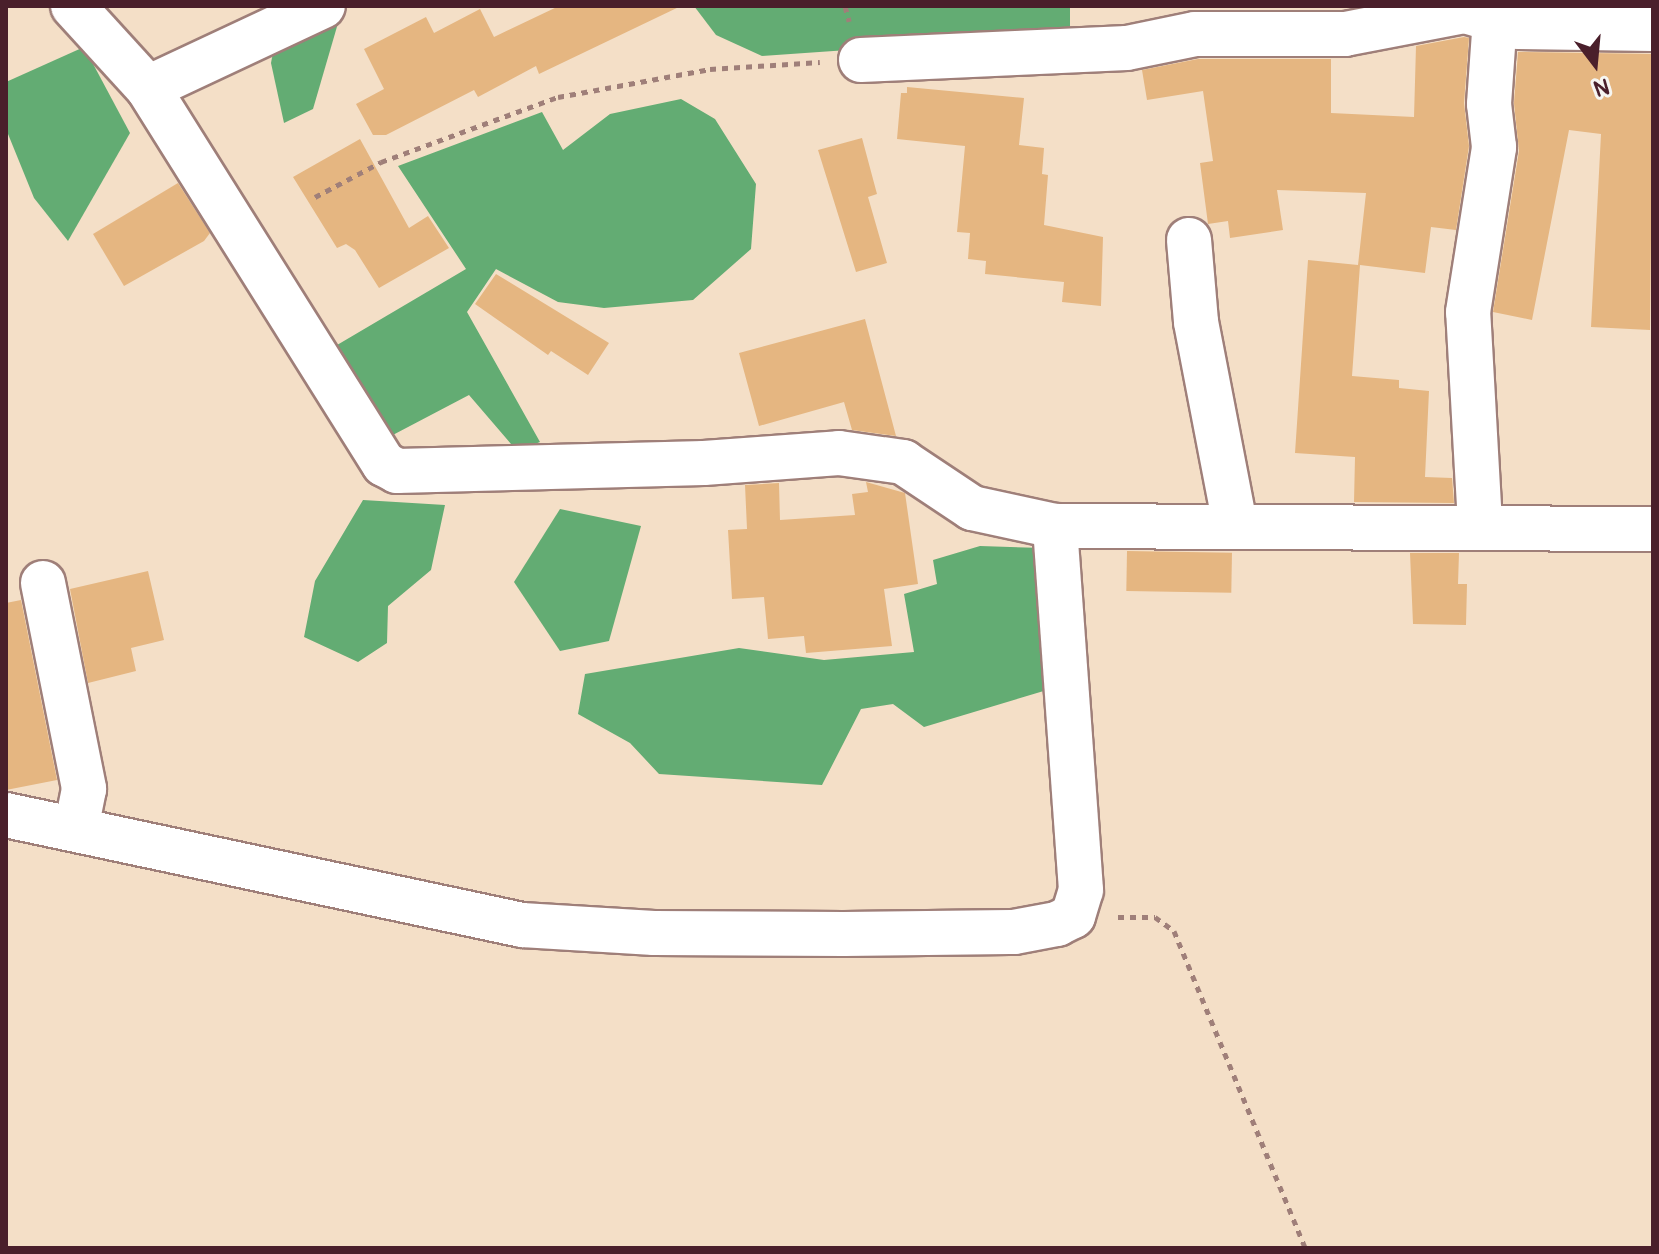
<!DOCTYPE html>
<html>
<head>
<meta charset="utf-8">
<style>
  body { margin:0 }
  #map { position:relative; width:1659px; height:1254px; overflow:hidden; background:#f4dfc7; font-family:Pangolin,sans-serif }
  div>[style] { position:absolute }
  .forest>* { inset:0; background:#63ac73 }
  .building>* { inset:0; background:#e5b681; transform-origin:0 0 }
  .path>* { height:5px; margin-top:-2.5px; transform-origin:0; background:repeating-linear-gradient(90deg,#9f7f79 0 6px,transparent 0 12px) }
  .roads { filter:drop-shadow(2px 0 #9f7f79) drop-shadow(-2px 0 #9f7f79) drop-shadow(0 2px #9f7f79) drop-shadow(0 -2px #9f7f79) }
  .minor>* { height:44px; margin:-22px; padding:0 22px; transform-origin:22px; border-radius:22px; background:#fff }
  span { translate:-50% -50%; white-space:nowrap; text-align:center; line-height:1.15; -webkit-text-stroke:8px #f6f6f2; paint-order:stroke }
  .frame { position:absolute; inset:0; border:8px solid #4a1f2b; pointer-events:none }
  .north { position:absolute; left:1555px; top:24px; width:80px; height:80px; -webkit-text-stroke:6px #f6f6f2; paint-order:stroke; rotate:164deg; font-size:22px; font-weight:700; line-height:32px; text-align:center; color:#4a1f2b }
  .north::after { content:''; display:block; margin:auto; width:28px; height:36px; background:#4a1f2b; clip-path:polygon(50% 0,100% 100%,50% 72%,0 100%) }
</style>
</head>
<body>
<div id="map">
  <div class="forest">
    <i style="clip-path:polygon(282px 6px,343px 6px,313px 109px,284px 123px,271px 63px)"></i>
    <i style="clip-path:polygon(694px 6px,1070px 6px,1070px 27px,1005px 39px,762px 56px,716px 35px)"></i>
    <i style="clip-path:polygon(84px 47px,130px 133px,68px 241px,34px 198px,6px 129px,6px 82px)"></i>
    <i style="clip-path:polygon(681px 99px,715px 119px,756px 184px,751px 249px,693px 300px,604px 308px,558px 302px,496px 269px,467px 312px,540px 442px,517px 451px,469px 395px,389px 437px,332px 348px,466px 269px,398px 166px,542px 112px,563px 150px,610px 114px)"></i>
    <i style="clip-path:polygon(363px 500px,445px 505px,431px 570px,388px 606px,387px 643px,358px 662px,304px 637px,315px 581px)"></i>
    <i style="clip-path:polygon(560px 509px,641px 526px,609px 641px,560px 651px,514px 582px)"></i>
    <i style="clip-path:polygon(980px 546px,1044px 548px,1047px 690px,924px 727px,893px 704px,861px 709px,822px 785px,659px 774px,630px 743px,578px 714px,585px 674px,739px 648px,824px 660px,914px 652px,904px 594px,937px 584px,933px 560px)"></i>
  </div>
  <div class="building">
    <i style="clip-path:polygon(559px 6px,681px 6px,539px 74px,536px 66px,478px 97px,474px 90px,386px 135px,373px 135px,356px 104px,384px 89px,364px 49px,426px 17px,434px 33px,480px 9px,494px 37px)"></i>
    <i style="clip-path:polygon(1464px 37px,1469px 38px,1464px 103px,1469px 146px,1456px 230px,1431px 227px,1425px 273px,1360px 265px,1352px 376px,1399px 380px,1399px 388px,1429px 391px,1425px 477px,1452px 478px,1454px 503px,1354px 502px,1355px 457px,1295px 453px,1308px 260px,1358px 265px,1366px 193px,1277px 190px,1283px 230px,1230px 238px,1228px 221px,1208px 224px,1200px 163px,1213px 161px,1203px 91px,1147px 100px,1142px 70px,1198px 59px,1331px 59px,1331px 113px,1414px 117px,1416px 46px)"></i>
    <i style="clip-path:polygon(1518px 52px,1653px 54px,1650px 330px,1591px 327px,1601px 134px,1569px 130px,1532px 320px,1493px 312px,1519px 151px,1514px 103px)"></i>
    <i style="clip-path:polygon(907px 87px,1024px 98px,1019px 145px,1044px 148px,1042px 174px,1048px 175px,1044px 225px,1103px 237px,1101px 306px,1062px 302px,1064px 282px,985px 274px,986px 261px,968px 259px,970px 233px,957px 232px,965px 146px,897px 139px,901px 93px,907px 93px)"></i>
    <i style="clip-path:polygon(862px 138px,877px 194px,868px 197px,887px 263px,856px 272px,818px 150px)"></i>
    <i style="clip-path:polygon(360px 139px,409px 228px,428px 216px,449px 248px,379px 288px,355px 250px,346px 244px,337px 248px,293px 177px)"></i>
    <i style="clip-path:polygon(178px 183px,210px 233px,204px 241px,124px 286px,93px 234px)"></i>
    <i style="clip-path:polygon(496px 274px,609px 343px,588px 375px,551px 351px,548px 355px,475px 304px)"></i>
    <i style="clip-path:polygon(865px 319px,896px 436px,852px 430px,844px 402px,759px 426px,739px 353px)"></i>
    <i style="clip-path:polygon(866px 482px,905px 493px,918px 584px,884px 589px,892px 646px,806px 653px,804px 636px,768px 639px,764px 597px,732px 599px,728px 530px,747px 529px,745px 485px,779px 483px,780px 520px,855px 515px,852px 494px,868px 492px)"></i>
    <i style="left:1127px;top:551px;width:105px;height:40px;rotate:1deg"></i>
    <i style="clip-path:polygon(1410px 553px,1459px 553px,1458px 584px,1467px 584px,1466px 625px,1413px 624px)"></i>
    <i style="clip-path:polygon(148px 571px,164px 640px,131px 648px,136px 671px,88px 683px,70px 589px)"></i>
    <i style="clip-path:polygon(21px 600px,57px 780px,6px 790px,6px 603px)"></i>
  </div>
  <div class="path">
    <i style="left:845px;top:6px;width:16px;rotate:75deg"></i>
    <i style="left:315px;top:197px;width:75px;rotate:-27.9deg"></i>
    <i style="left:381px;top:162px;width:189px;rotate:-20.2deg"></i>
    <i style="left:558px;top:97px;width:155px;rotate:-10.4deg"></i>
    <i style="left:710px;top:69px;width:110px;rotate:-3.6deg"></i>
    <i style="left:1118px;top:917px;width:37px"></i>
    <i style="left:1155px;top:917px;width:24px;rotate:36deg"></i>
    <i style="left:1174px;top:931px;width:343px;rotate:67.5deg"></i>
  </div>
  <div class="roads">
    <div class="minor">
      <i style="left:73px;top:6px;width:111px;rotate:47.6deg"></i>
      <i style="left:148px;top:88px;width:444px;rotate:57.9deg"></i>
      <i style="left:384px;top:464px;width:15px;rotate:28deg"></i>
      <i style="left:397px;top:471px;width:307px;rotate:-1.5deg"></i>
      <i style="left:704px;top:463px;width:135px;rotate:-4.2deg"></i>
      <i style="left:839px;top:453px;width:65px;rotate:8deg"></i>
      <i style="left:903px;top:462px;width:83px;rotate:33.7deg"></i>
      <i style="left:972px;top:508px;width:85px;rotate:12.2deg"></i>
      <i style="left:1055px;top:526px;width:598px;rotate:0.29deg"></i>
      <i style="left:861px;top:60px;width:266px;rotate:-2.6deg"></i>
      <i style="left:1127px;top:48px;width:69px;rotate:-11.6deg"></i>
      <i style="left:1195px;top:34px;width:150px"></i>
      <i style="left:1345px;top:34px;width:122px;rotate:-10.9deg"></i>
      <i style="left:1465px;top:11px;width:56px;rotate:16.5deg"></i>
      <i style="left:1519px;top:27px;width:134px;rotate:0.9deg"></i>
      <i style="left:148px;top:88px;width:193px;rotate:-25.1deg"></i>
      <i style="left:1189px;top:240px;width:82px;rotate:85.1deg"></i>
      <i style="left:1196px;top:322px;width:207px;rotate:79.1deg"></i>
      <i style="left:1480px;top:524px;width:212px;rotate:-93.2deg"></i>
      <i style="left:1468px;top:312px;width:167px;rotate:-81deg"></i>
      <i style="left:1494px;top:147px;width:43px;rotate:-96.6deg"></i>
      <i style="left:1489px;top:104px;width:85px;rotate:-86deg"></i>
      <i style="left:43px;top:583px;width:210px;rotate:78.7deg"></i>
      <i style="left:84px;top:789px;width:41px;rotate:101.3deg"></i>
      <i style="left:6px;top:815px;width:528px;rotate:12.03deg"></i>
      <i style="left:522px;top:925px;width:132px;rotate:3.5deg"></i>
      <i style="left:654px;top:933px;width:190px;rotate:0.3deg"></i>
      <i style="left:844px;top:934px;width:170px;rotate:-0.7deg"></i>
      <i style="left:1014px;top:932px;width:44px;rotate:-10.5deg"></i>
      <i style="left:1057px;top:924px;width:18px;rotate:-27deg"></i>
      <i style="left:1073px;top:916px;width:27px;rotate:-73deg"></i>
      <i style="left:1081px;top:890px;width:365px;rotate:-94.1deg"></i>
    </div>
  </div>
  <div class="frame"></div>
  <div class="north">N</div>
</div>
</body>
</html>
